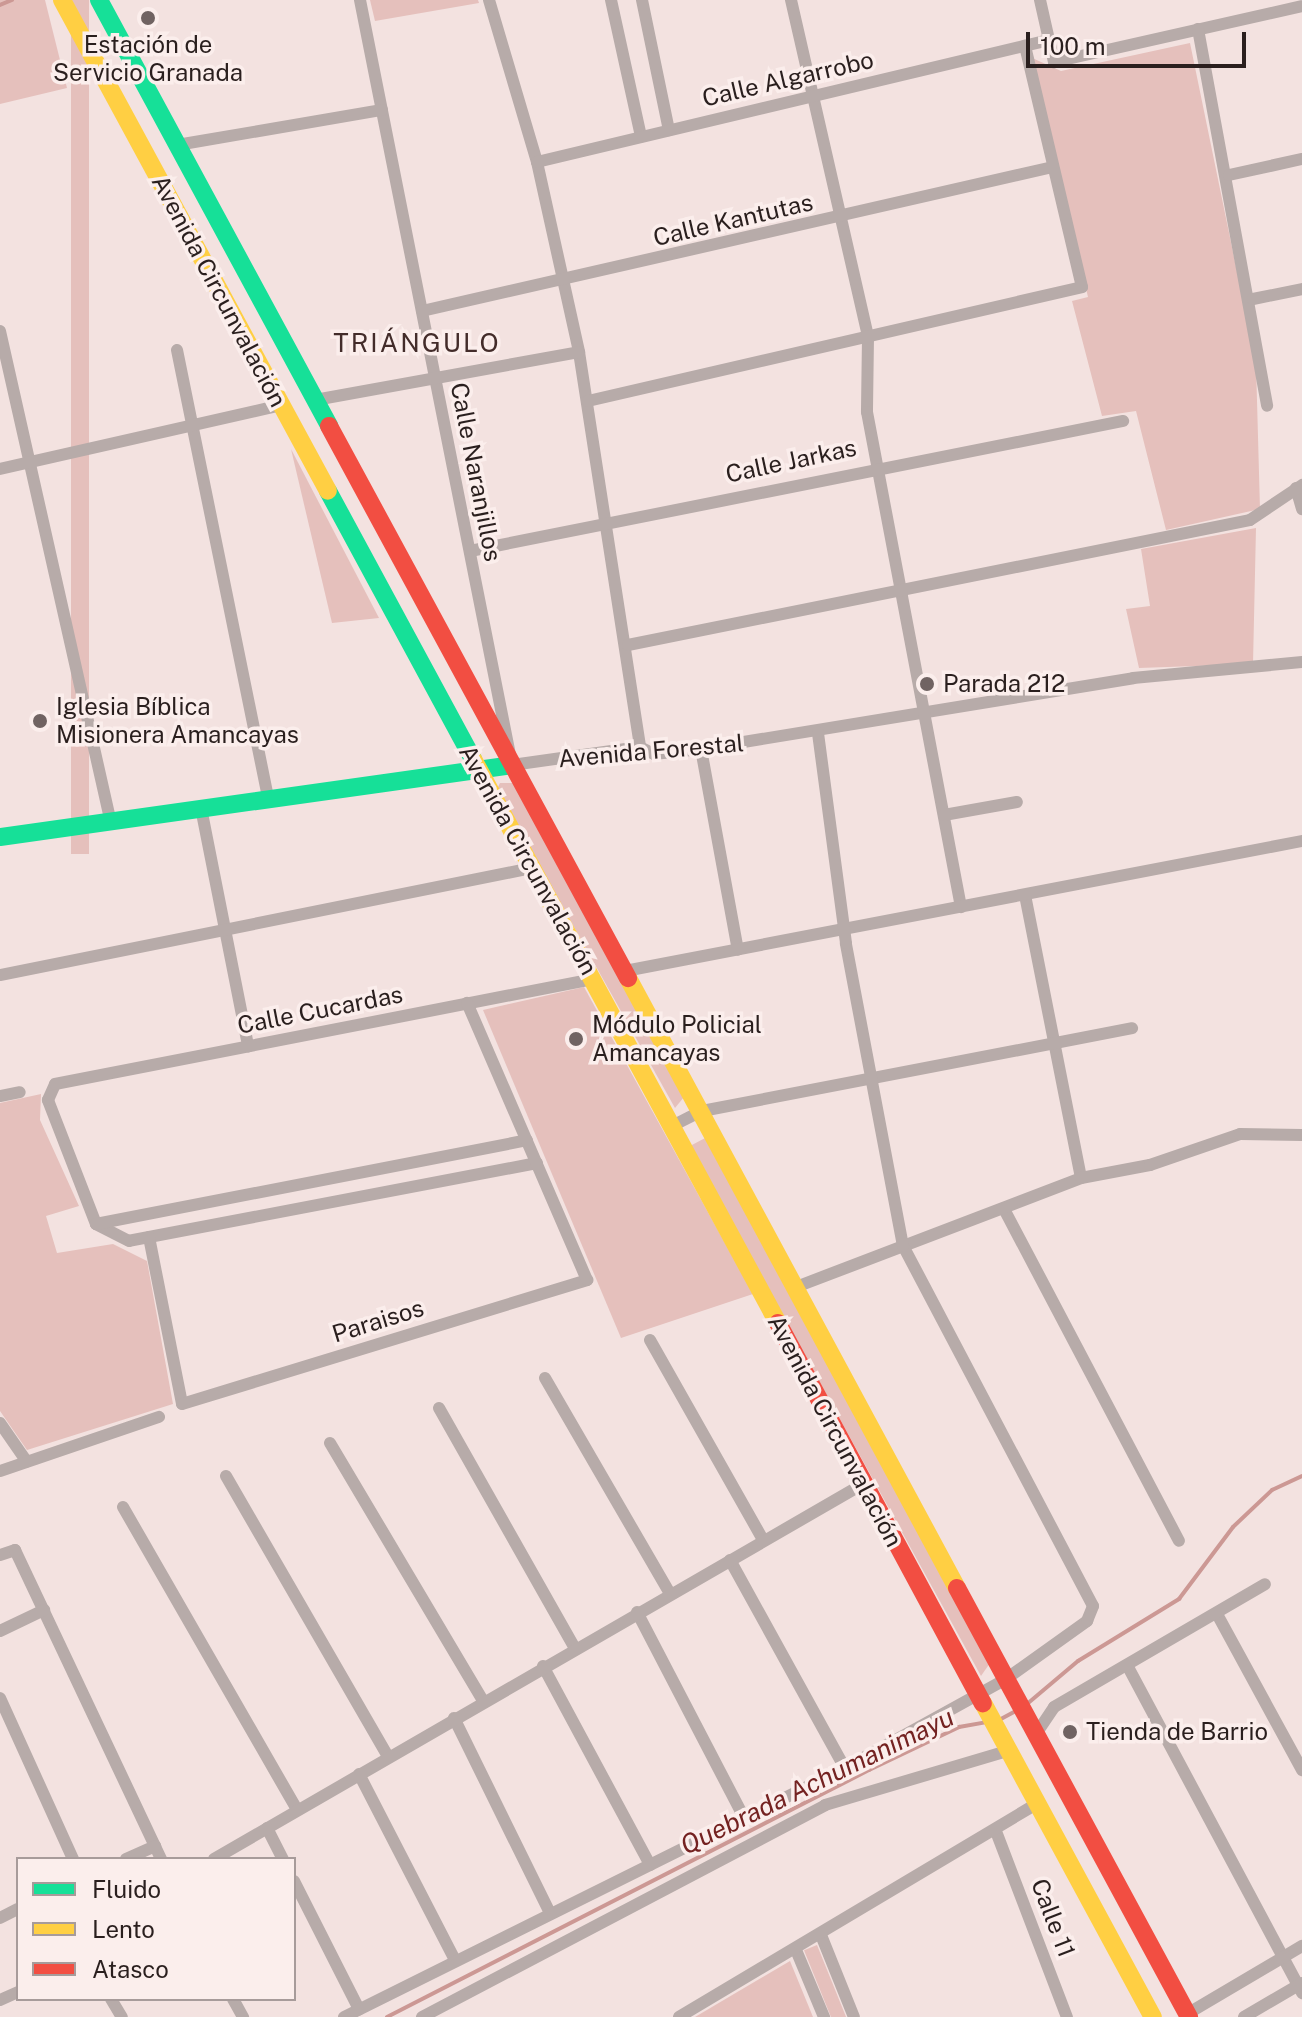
<!DOCTYPE html>
<html>
<head>
<meta charset="utf-8">
<style>
  body { margin:0 }
  #map { position:relative; width:1302px; height:2017px; overflow:hidden; background:#f3e2e0; font-family:"Public Sans",sans-serif }
  div>[style] { position:absolute }
  .green>* { inset:0; background:#e5c0bc; transform-origin:0 0 }
  .stream>* { height:4px; margin:-2px; padding:0 2px; transform-origin:2px; border-radius:2px; background:#cc9894 }
  .street>* { height:12px; margin:-6px; padding:0 6px; transform-origin:6px; border-radius:6px; background:#b7aba9 }
  .fast>* { height:18px; margin:-9px; padding:0 9px; transform-origin:9px; border-radius:9px; background:#16e098 }
  .slow>* { height:18px; margin:-9px; padding:0 9px; transform-origin:9px; border-radius:9px; background:#ffcf43 }
  .jam>* { height:18px; margin:-9px; padding:0 9px; transform-origin:9px; border-radius:9px; background:#f24e42 }
  .dots>* { width:22px; height:22px; translate:-50% -50%; box-sizing:border-box; border:4px solid #fbeeec; border-radius:50% }
  span { translate:-50% -50%; white-space:nowrap; text-align:center; line-height:1.15; -webkit-text-stroke:7px #fbeeec; paint-order:stroke }
  .poi-label { font-size:24px; color:#2a1f1e }
  .left { translate:0 -50%; text-align:left }
  .street-label { font-size:24px; color:#2a1f1e }
  .neighbourhood-label { font-size:26px; color:#432c2a; letter-spacing:2px }
  .water-label { font-size:26px; color:#742221; font-style:italic }
  .legend { position:absolute; left:16px; top:1857px; width:280px; height:144px; box-sizing:border-box; background:#fbeeec; border:2px solid #a79b9a; margin:0; padding:10px 14px; list-style:none; font-size:24px; color:#2a1f1e }
  .legend li { display:flex; align-items:center; gap:16px; height:40px }
  .legend b { width:40px; border:2px solid #a79b9a }
  .scale { position:absolute; left:1026px; top:32px; width:220px; height:36px; box-sizing:border-box; border:4px solid #2a1f1e; border-top:0; padding-left:10px; font-size:24px; line-height:28px; white-space:nowrap; color:#2a1f1e; -webkit-text-stroke:6px #fbeeec; paint-order:stroke }
</style>
</head>
<body>
<div id="map">
  <div class="green">
    <i style="clip-path:polygon(0 0,45px 0,67px 88px,0 104px)"></i>
    <i style="left:71px;top:0;width:18px;height:854px"></i>
    <i style="clip-path:polygon(370px 0,478px 0,479px 3px,375px 21px)"></i>
    <i style="clip-path:polygon(1190px 43px,1256px 364px,1260px 509px,1166px 530px,1136px 411px,1102px 416px,1072px 301px,1088px 297px,1030px 57px,1061px 71px)"></i>
    <i style="clip-path:polygon(291px 449px,379px 618px,332px 623px)"></i>
    <i style="clip-path:polygon(1256px 528px,1253px 664px,1139px 668px,1126px 609px,1150px 606px,1141px 549px)"></i>
    <i style="clip-path:polygon(500px 783px,513px 783px,684px 1097px,675px 1108px,497px 789px)"></i>
    <i style="clip-path:polygon(584px 987px,753px 1294px,621px 1338px,483px 1010px)"></i>
    <i style="clip-path:polygon(41px 1094px,40px 1120px,79px 1206px,46px 1216px,57px 1253px,113px 1244px,147px 1261px,173px 1404px,27px 1450px,0 1411px,0 1103px)"></i>
    <i style="clip-path:polygon(707px 1137px,990px 1663px,981px 1676px,690px 1146px)"></i>
    <i style="left:817px;top:1945px;width:78px;height:14px;rotate:68deg"></i>
    <i style="clip-path:polygon(790px 1961px,813px 2017px,695px 2017px)"></i>
  </div>
  <div class="stream">
    <i style="left:0;top:5px;width:13px;rotate:-23deg"></i>
    <i style="left:1027px;top:1704px;width:67px;rotate:-40.1deg"></i>
    <i style="left:1078px;top:1661px;width:119px;rotate:-31.5deg"></i>
    <i style="left:1179px;top:1599px;width:90px;rotate:-53.1deg"></i>
    <i style="left:1233px;top:1527px;width:54px;rotate:-43.5deg"></i>
    <i style="left:1272px;top:1490px;width:33px;rotate:-25deg"></i>
    <i style="left:999px;top:1720px;width:19px;rotate:-28deg"></i>
    <i style="left:387px;top:2017px;width:542px;rotate:-27.13deg"></i>
    <i style="left:869px;top:1770px;width:100px;rotate:-25.5deg"></i>
    <i style="left:959px;top:1727px;width:28px;rotate:-10deg"></i>
  </div>
  <div class="street">
    <i style="left:360px;top:0;width:780px;rotate:78.76deg"></i>
    <i style="left:512px;top:765px;width:129px;rotate:-8deg"></i>
    <i style="left:640px;top:747px;width:16px;rotate:27deg"></i>
    <i style="left:654px;top:754px;width:47px;rotate:-6.1deg"></i>
    <i style="left:701px;top:749px;width:438px;rotate:-9.3deg"></i>
    <i style="left:1133px;top:678px;width:170px;rotate:-5.4deg"></i>
    <i style="left:489px;top:0;width:169px;rotate:73.5deg"></i>
    <i style="left:537px;top:162px;width:195px;rotate:77.5deg"></i>
    <i style="left:579px;top:352px;width:400px;rotate:81.2deg"></i>
    <i style="left:611px;top:0;width:140px;rotate:77.6deg"></i>
    <i style="left:642px;top:0;width:133px;rotate:78.3deg"></i>
    <i style="left:791px;top:0;width:346px;rotate:77.1deg"></i>
    <i style="left:868px;top:337px;width:75px;rotate:90.8deg"></i>
    <i style="left:867px;top:412px;width:504px;rotate:79.25deg"></i>
    <i style="left:1040px;top:0;width:64px;rotate:77.3deg"></i>
    <i style="left:1054px;top:62px;width:254px;rotate:-12.7deg"></i>
    <i style="left:1198px;top:29px;width:383px;rotate:79.6deg"></i>
    <i style="left:177px;top:145px;width:208px;rotate:-9.7deg"></i>
    <i style="left:537px;top:162px;width:526px;rotate:-13.4deg"></i>
    <i style="left:1229px;top:175px;width:75px;rotate:-12.4deg"></i>
    <i style="left:1253px;top:299px;width:50px;rotate:-11.5deg"></i>
    <i style="left:422px;top:311px;width:647px;rotate:-12.86deg"></i>
    <i style="left:0;top:331px;width:504px;rotate:77.29deg"></i>
    <i style="left:177px;top:350px;width:457px;rotate:78.5deg"></i>
    <i style="left:315px;top:400px;width:268px;rotate:-10.3deg"></i>
    <i style="left:588px;top:401px;width:507px;rotate:-12.99deg"></i>
    <i style="left:1082px;top:287px;width:248px;rotate:-103.3deg"></i>
    <i style="left:0;top:469px;width:288px;rotate:-12.8deg"></i>
    <i style="left:1296px;top:488px;width:22px;rotate:74deg"></i>
    <i style="left:470px;top:551px;width:666px;rotate:-11.26deg"></i>
    <i style="left:628px;top:645px;width:634px;rotate:-11.36deg"></i>
    <i style="left:1250px;top:520px;width:63px;rotate:-33.9deg"></i>
    <i style="left:701px;top:749px;width:204px;rotate:79.6deg"></i>
    <i style="left:201px;top:808px;width:243px;rotate:78.8deg"></i>
    <i style="left:944px;top:815px;width:74px;rotate:-10.1deg"></i>
    <i style="left:1025px;top:895px;width:288px;rotate:78.8deg"></i>
    <i style="left:625px;top:971px;width:689px;rotate:-10.87deg"></i>
    <i style="left:0;top:975px;width:543px;rotate:-11.37deg"></i>
    <i style="left:0;top:1096px;width:20px;rotate:-11deg"></i>
    <i style="left:672px;top:1126px;width:34px;rotate:-27deg"></i>
    <i style="left:702px;top:1111px;width:438px;rotate:-10.9deg"></i>
    <i style="left:537px;top:1163px;width:415px;rotate:169.2deg"></i>
    <i style="left:129px;top:1241px;width:37px;rotate:-153deg"></i>
    <i style="left:96px;top:1224px;width:133px;rotate:-111.2deg"></i>
    <i style="left:48px;top:1100px;width:17px;rotate:-66deg"></i>
    <i style="left:55px;top:1084px;width:548px;rotate:-11.04deg"></i>
    <i style="left:1004px;top:1209px;width:375px;rotate:62.2deg"></i>
    <i style="left:96px;top:1224px;width:439px;rotate:-11deg"></i>
    <i style="left:149px;top:1237px;width:170px;rotate:78.8deg"></i>
    <i style="left:182px;top:1404px;width:424px;rotate:-17deg"></i>
    <i style="left:587px;top:1280px;width:302px;rotate:-113.4deg"></i>
    <i style="left:796px;top:1287px;width:305px;rotate:-20.9deg"></i>
    <i style="left:1081px;top:1178px;width:70px;rotate:-10.7deg"></i>
    <i style="left:1150px;top:1165px;width:95px;rotate:-19deg"></i>
    <i style="left:1240px;top:1134px;width:62px;rotate:0.9deg"></i>
    <i style="left:650px;top:1340px;width:230px;rotate:60.5deg"></i>
    <i style="left:545px;top:1378px;width:250px;rotate:59.9deg"></i>
    <i style="left:439px;top:1408px;width:274px;rotate:60.5deg"></i>
    <i style="left:0;top:1423px;width:47px;rotate:55.3deg"></i>
    <i style="left:330px;top:1443px;width:300px;rotate:59.3deg"></i>
    <i style="left:0;top:1471px;width:168px;rotate:-18.8deg"></i>
    <i style="left:226px;top:1476px;width:324px;rotate:60deg"></i>
    <i style="left:123px;top:1507px;width:349px;rotate:60.1deg"></i>
    <i style="left:0;top:1555px;width:16px;rotate:-18deg"></i>
    <i style="left:15px;top:1550px;width:342px;rotate:64.7deg"></i>
    <i style="left:730px;top:1560px;width:238px;rotate:61.1deg"></i>
    <i style="left:637px;top:1612px;width:230px;rotate:62.5deg"></i>
    <i style="left:1217px;top:1614px;width:178px;rotate:61.4deg"></i>
    <i style="left:0;top:1631px;width:49px;rotate:-25.5deg"></i>
    <i style="left:1127px;top:1665px;width:372px;rotate:61.9deg"></i>
    <i style="left:543px;top:1666px;width:226px;rotate:61.7deg"></i>
    <i style="left:0;top:1698px;width:177px;rotate:65.6deg"></i>
    <i style="left:454px;top:1718px;width:217px;rotate:63.8deg"></i>
    <i style="left:1036px;top:1734px;width:32px;rotate:-56deg"></i>
    <i style="left:1054px;top:1707px;width:244px;rotate:-30.2deg"></i>
    <i style="left:359px;top:1774px;width:209px;rotate:62.7deg"></i>
    <i style="left:267px;top:1828px;width:35px;rotate:63deg"></i>
    <i style="left:997px;top:1834px;width:196px;rotate:69.1deg"></i>
    <i style="left:126px;top:1859px;width:32px;rotate:-24deg"></i>
    <i style="left:214px;top:1859px;width:750px;rotate:-30.02deg"></i>
    <i style="left:294px;top:1881px;width:144px;rotate:63.1deg"></i>
    <i style="left:0;top:1918px;width:20px;rotate:-27deg"></i>
    <i style="left:821px;top:1935px;width:88px;rotate:68.1deg"></i>
    <i style="left:796px;top:1950px;width:73px;rotate:67.3deg"></i>
    <i style="left:111px;top:1999px;width:21px;rotate:59deg"></i>
    <i style="left:233px;top:1999px;width:21px;rotate:61deg"></i>
    <i style="left:0;top:2000px;width:20px;rotate:-24deg"></i>
    <i style="left:1187px;top:2014px;width:134px;rotate:-30.6deg"></i>
    <i style="left:344px;top:2017px;width:559px;rotate:-26.43deg"></i>
    <i style="left:845px;top:1768px;width:184px;rotate:-28.9deg"></i>
    <i style="left:1006px;top:1679px;width:100px;rotate:-35.6deg"></i>
    <i style="left:1087px;top:1621px;width:16px;rotate:-68deg"></i>
    <i style="left:1093px;top:1606px;width:407px;rotate:-117.8deg"></i>
    <i style="left:903px;top:1246px;width:308px;rotate:-100.7deg"></i>
    <i style="left:846px;top:943px;width:212px;rotate:-97.6deg"></i>
    <i style="left:422px;top:2017px;width:455px;rotate:-27.7deg"></i>
    <i style="left:825px;top:1805px;width:190px;rotate:-16.5deg"></i>
    <i style="left:679px;top:2017px;width:416px;rotate:-30.8deg"></i>
    <i style="left:1244px;top:2017px;width:67px;rotate:-30.4deg"></i>
  </div>
  <div class="fast">
    <i style="left:99px;top:0;width:484px;rotate:61.6deg"></i>
    <i style="left:328px;top:491px;width:305px;rotate:61.6deg"></i>
    <i style="left:0;top:837px;width:517px;rotate:-8deg"></i>
  </div>
  <div class="slow">
    <i style="left:62px;top:0;width:558px;rotate:61.55deg"></i>
    <i style="left:473px;top:759px;width:641px;rotate:61.6deg"></i>
    <i style="left:628px;top:978px;width:693px;rotate:61.66deg"></i>
    <i style="left:983px;top:1703px;width:357px;rotate:61.6deg"></i>
  </div>
  <div class="jam">
    <i style="left:329px;top:426px;width:628px;rotate:61.56deg"></i>
    <i style="left:778px;top:1323px;width:432px;rotate:61.7deg"></i>
    <i style="left:957px;top:1588px;width:488px;rotate:61.6deg"></i>
  </div>
  <div class="dots">
    <i style="left:148px;top:18px;background:#706362"></i>
    <i style="left:927px;top:684px;background:#706362"></i>
    <i style="left:40px;top:721px;background:#706362"></i>
    <i style="left:576px;top:1039px;background:#706362"></i>
    <i style="left:1070px;top:1732px;background:#706362"></i>
  </div>
  <div class="poi-label">
    <span style="left:148px;top:59px">Estación de<br>Servicio Granada</span>
    <span class="left" style="left:943px;top:684px">Parada 212</span>
    <span class="left" style="left:56px;top:721px">Iglesia Bíblica<br>Misionera Amancayas</span>
    <span class="left" style="left:592px;top:1039px">Módulo Policial<br>Amancayas</span>
    <span class="left" style="left:1086px;top:1732px">Tienda de Barrio</span>
  </div>
  <div class="street-label">
    <span style="left:788px;top:79px;rotate:-13deg">Calle Algarrobo</span>
    <span style="left:733px;top:220px;rotate:-13deg">Calle Kantutas</span>
    <span style="left:219px;top:291px;rotate:62deg">Avenida Circunvalación</span>
    <span style="left:791px;top:461px;rotate:-12deg">Calle Jarkas</span>
    <span style="left:476px;top:472px;rotate:79deg">Calle Naranjillos</span>
    <span style="left:651px;top:751px;rotate:-5deg">Avenida Forestal</span>
    <span style="left:528px;top:860px;rotate:61deg">Avenida Circunvalación</span>
    <span style="left:320px;top:1010px;rotate:-11deg">Calle Cucardas</span>
    <span style="left:378px;top:1321px;rotate:-17deg">Paraisos</span>
    <span style="left:835px;top:1431px;rotate:62deg">Avenida Circunvalación</span>
    <span style="left:1053px;top:1918px;rotate:69deg">Calle 11</span>
  </div>
  <div class="neighbourhood-label">
    <span style="left:417px;top:343px">TRIÁNGULO</span>
  </div>
  <div class="water-label">
    <span style="left:817px;top:1781px;rotate:-26deg">Quebrada Achumanimayu</span>
  </div>
  <ul class="legend">
  <li><b style="height:10px;background:#16e098"></b>Fluido</li>
  <li><b style="height:10px;background:#ffcf43"></b>Lento</li>
  <li><b style="height:10px;background:#f24e42"></b>Atasco</li>
  </ul>
  <div class="scale">100 m</div>
</div>
</body>
</html>
